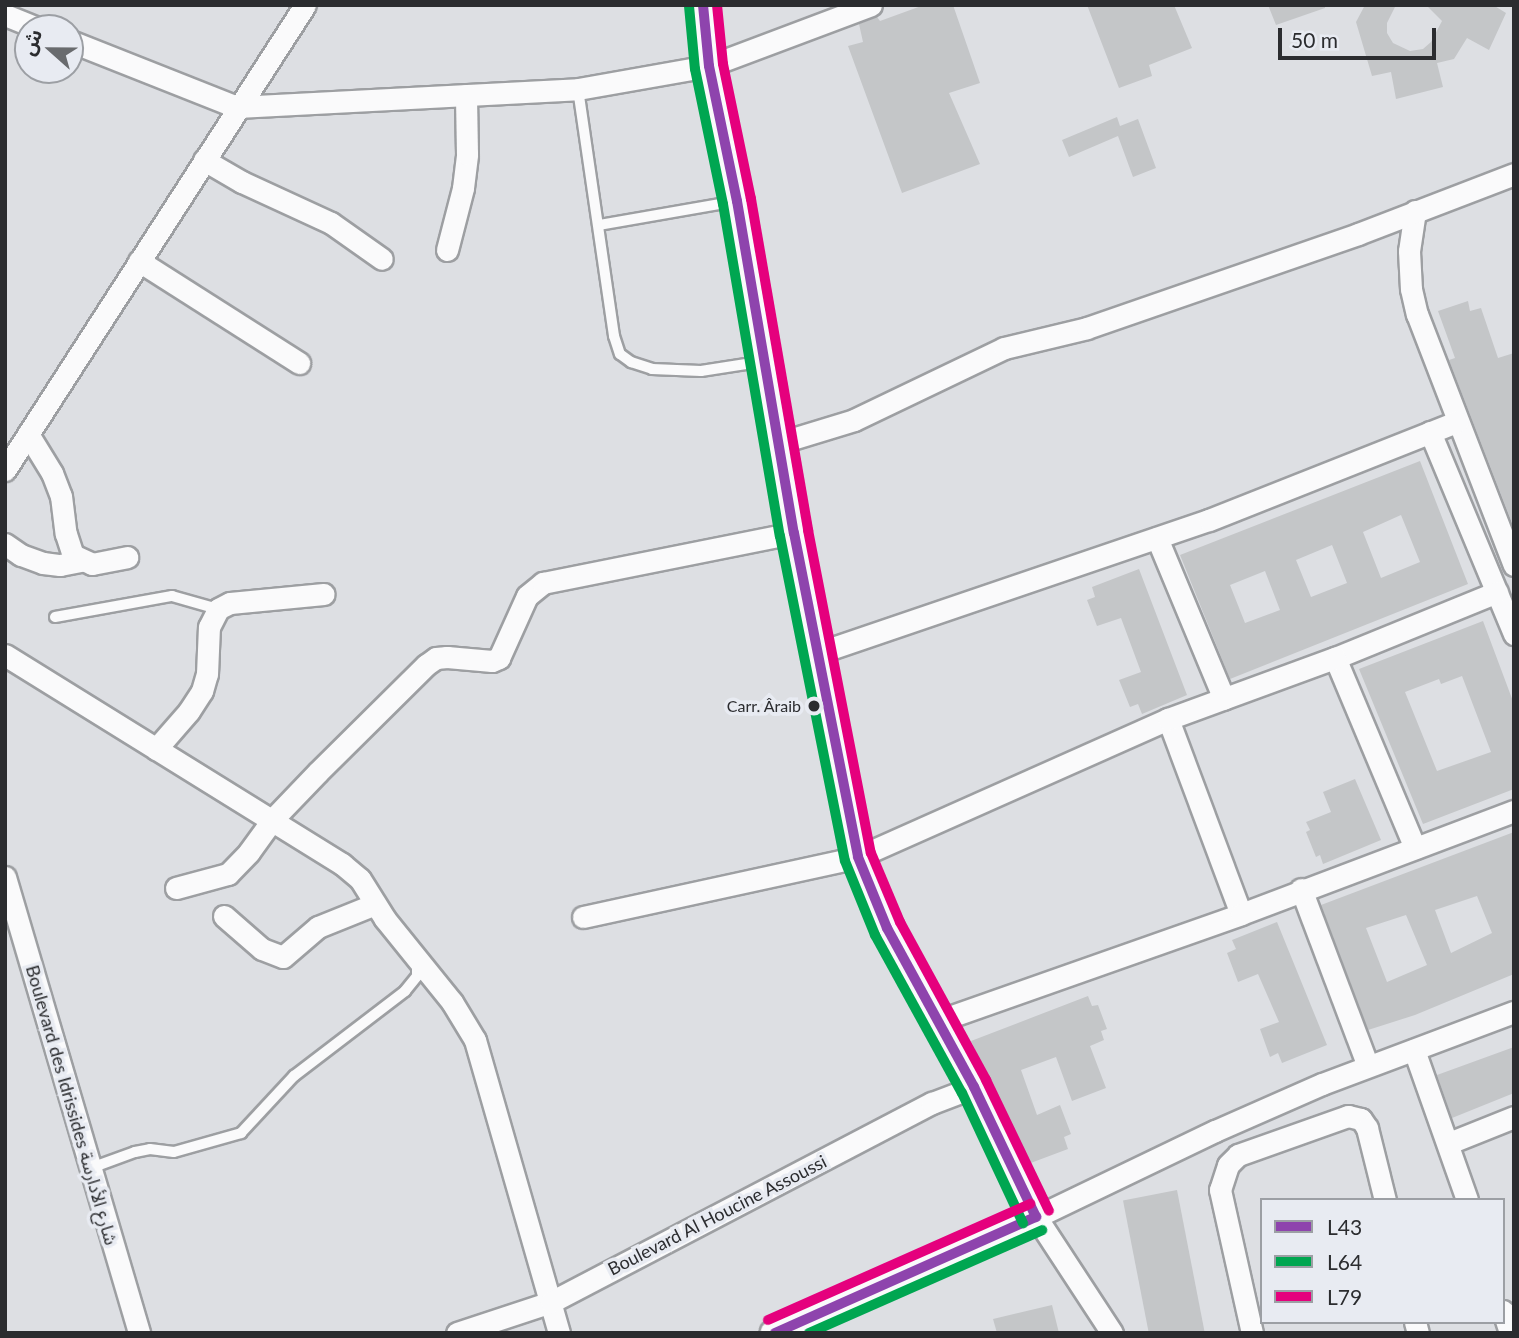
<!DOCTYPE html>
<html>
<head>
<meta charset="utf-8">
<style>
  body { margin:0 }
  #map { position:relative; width:1519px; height:1338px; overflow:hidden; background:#dddfe3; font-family:Lato,"Noto Sans Arabic",sans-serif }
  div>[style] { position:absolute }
  .building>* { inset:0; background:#c4c6c8; transform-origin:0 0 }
  .roads { filter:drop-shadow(2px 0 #9d9fa2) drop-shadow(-2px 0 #9d9fa2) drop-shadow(0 2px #9d9fa2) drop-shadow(0 -2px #9d9fa2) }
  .service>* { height:10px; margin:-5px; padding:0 5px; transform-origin:5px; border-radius:5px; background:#fafafb }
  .minor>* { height:21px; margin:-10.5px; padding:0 10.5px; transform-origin:10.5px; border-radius:10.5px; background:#fafafb }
  .tertiary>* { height:26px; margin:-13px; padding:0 13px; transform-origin:13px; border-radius:13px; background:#fafafb }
  .bus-1>* { height:10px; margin:-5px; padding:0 5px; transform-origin:5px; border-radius:5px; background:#8e44ad }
  .bus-2>* { height:10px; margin:-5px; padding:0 5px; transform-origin:5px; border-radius:5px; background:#00a651 }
  .bus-3>* { height:10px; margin:-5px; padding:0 5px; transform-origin:5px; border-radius:5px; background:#e5007d }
  .dots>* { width:19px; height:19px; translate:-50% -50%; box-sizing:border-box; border:4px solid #e8ebf2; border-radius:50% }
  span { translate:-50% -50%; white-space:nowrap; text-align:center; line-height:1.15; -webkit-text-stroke:7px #e8ebf2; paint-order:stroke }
  .bus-label { font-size:16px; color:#2b2c2f }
  .right { translate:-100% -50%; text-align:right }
  .street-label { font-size:18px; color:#2b2c2f }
  .frame { position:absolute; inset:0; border:7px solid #2b2c2f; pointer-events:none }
  .legend { position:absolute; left:1260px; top:1198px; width:245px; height:126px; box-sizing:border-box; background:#e8ebf2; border:2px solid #9c9fa4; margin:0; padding:9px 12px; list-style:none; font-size:21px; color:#2b2c2f }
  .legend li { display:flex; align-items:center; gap:14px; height:35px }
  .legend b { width:35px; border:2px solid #9c9fa4 }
  .north { position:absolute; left:14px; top:14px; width:70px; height:70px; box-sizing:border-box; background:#e8ebf2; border:2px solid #9c9fa4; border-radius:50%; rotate:291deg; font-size:19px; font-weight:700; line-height:28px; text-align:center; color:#2b2c2f }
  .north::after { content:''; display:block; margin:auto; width:24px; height:32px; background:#696b6e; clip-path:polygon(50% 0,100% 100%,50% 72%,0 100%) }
  .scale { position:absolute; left:1278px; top:28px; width:158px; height:32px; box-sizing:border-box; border:4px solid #2b2c2f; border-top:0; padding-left:9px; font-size:21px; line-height:24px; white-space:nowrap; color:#2b2c2f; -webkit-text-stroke:5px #e8ebf2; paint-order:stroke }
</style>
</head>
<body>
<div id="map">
  <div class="building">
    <i style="clip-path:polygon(924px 5px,953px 5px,980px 83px,949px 93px,980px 164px,902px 193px,848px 46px,863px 42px,859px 24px,877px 17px,880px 21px)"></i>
    <i style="clip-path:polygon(1087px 5px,1174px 5px,1192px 48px,1149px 65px,1152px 76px,1119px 88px)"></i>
    <i style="clip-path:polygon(1268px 5px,1325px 5px,1325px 8px,1276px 25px)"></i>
    <i style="clip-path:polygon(1365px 5px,1396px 5px,1387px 23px,1387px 33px,1393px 43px,1410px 51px,1423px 49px,1431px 42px,1442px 21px,1426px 5px,1493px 5px,1506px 13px,1489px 50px,1467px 38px,1454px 59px,1437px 63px,1443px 87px,1396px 99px,1391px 72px,1372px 76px,1356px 22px)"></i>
    <i style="clip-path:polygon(1117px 117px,1120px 126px,1138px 119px,1156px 168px,1133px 177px,1118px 136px,1069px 157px,1062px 140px)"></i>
    <i style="clip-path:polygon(1468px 301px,1470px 311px,1481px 308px,1498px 358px,1514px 353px,1514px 528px,1449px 360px,1455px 358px,1438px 311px)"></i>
    <i style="clip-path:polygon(evenodd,1420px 461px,1468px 584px,1230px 679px,1180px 555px,1420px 461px,1401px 515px,1420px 562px,1381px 578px,1363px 532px,1401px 515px,1420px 461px,1332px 545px,1347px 583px,1311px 597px,1296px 560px,1332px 545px,1420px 461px,1265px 571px,1280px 610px,1245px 623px,1230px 585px,1265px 571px)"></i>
    <i style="clip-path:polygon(1139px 569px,1187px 695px,1142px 714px,1138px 704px,1130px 707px,1119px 680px,1141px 672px,1121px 618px,1097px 626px,1087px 600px,1095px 597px,1092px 587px)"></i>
    <i style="clip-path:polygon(evenodd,1483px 621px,1514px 704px,1514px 789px,1423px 824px,1359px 669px,1483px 621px,1462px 676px,1491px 752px,1437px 771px,1405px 692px,1439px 679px,1441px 684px,1462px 676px)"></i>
    <i style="clip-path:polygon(1355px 779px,1381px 840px,1323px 864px,1320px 855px,1316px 857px,1306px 832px,1310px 830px,1306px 822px,1331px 812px,1323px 792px)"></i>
    <i style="clip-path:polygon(evenodd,1514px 832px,1514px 974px,1415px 1015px,1368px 1030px,1321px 905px,1514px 832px,1477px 896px,1492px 933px,1451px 953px,1435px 910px,1477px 896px,1514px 832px,1406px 915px,1427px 965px,1387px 982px,1366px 928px,1406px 915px)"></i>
    <i style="clip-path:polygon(1277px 922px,1327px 1045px,1282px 1063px,1278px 1053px,1270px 1057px,1260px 1029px,1279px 1022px,1258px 974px,1238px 982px,1227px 953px,1236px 949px,1232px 940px)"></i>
    <i style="clip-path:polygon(1088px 996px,1092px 1006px,1098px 1005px,1107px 1029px,1101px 1031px,1104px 1040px,1090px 1046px,1106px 1088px,1072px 1101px,1056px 1057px,1021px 1070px,1037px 1115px,1060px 1105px,1071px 1134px,1064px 1137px,1068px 1149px,1028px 1164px,971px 1041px)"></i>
    <i style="clip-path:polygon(1514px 1047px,1514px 1093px,1452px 1118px,1437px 1075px)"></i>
    <i style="left:1177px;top:1190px;width:146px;height:55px;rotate:79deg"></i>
    <i style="clip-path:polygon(1052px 1305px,1059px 1333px,997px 1333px,993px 1319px)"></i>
  </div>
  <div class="roads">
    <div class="service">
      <i style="left:578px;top:89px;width:250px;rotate:81.7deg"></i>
      <i style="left:614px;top:336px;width:19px;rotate:72deg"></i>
      <i style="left:620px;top:354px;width:14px;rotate:36deg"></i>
      <i style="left:631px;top:362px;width:22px;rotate:18deg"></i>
      <i style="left:652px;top:369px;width:49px;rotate:2.3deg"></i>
      <i style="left:701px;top:371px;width:65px;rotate:-8.9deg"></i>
      <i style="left:599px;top:225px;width:140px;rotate:-9.9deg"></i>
      <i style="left:55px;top:617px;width:119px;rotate:-10.2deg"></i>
      <i style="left:172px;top:596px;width:48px;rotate:15.8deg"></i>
      <i style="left:91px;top:1168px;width:47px;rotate:-20deg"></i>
      <i style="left:135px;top:1152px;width:15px;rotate:-11deg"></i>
      <i style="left:150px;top:1149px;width:24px;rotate:7deg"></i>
      <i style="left:174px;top:1152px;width:70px;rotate:-15.8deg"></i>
      <i style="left:241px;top:1133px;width:78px;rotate:-47.1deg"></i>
      <i style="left:294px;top:1076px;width:140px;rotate:-37.4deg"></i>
      <i style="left:405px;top:991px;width:19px;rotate:-51deg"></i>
      <i style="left:417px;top:976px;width:13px;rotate:-90deg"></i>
    </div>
    <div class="minor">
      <i style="left:5px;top:15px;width:35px;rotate:22deg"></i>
      <i style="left:70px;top:41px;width:180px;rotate:21.6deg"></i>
      <i style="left:237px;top:107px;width:341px;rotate:-3deg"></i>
      <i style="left:578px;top:89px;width:133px;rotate:-10deg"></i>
      <i style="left:709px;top:66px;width:173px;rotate:-20.6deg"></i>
      <i style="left:204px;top:160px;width:44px;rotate:30.1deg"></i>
      <i style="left:242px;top:182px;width:98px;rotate:24.7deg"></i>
      <i style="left:331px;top:223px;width:62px;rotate:35.2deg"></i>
      <i style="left:1415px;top:211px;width:40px;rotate:98.5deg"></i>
      <i style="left:1409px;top:251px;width:38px;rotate:87deg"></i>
      <i style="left:1411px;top:289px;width:26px;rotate:77deg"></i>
      <i style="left:1417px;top:314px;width:269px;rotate:68.9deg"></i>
      <i style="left:447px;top:250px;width:64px;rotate:-75.5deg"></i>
      <i style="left:463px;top:188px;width:34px;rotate:-83deg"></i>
      <i style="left:467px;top:154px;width:59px;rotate:-91deg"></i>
      <i style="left:139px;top:261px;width:190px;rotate:32.5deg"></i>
      <i style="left:1430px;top:432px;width:219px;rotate:67.4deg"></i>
      <i style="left:28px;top:434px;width:46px;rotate:58.4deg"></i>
      <i style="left:52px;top:473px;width:25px;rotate:69deg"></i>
      <i style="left:61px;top:496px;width:38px;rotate:83deg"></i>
      <i style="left:66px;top:534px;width:22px;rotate:72deg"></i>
      <i style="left:73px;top:555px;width:21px;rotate:25deg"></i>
      <i style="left:92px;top:564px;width:36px;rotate:-11deg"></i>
      <i style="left:779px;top:443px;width:78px;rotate:-17deg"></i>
      <i style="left:854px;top:420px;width:166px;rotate:-25.6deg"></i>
      <i style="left:1004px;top:348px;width:85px;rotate:-13.5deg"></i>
      <i style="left:1087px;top:328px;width:287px;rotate:-19.1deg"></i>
      <i style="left:1358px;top:234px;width:167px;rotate:-21deg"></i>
      <i style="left:5px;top:470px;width:553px;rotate:-57.17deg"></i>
      <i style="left:1157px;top:538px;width:174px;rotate:67.4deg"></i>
      <i style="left:5px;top:544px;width:19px;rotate:35deg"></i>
      <i style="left:21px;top:555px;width:23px;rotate:20deg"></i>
      <i style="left:43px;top:563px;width:17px;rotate:7deg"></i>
      <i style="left:60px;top:565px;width:21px;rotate:-11deg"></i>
      <i style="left:818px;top:653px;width:413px;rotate:-18.8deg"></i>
      <i style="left:1209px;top:520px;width:267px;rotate:-21.6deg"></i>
      <i style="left:5px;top:655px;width:397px;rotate:31.8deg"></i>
      <i style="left:342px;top:864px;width:23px;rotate:40deg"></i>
      <i style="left:360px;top:879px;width:47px;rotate:58deg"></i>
      <i style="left:385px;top:919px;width:107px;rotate:51.1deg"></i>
      <i style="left:452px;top:1002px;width:44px;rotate:58.8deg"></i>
      <i style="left:475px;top:1040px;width:305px;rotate:74deg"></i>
      <i style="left:1168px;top:719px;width:208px;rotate:69.5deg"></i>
      <i style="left:156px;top:749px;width:50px;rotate:-49deg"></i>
      <i style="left:189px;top:711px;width:24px;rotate:-57deg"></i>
      <i style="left:202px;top:691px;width:18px;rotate:-74deg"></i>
      <i style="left:207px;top:674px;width:47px;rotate:-87.6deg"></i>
      <i style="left:209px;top:627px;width:20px;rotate:-63deg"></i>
      <i style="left:218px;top:609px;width:13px;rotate:-27deg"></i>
      <i style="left:230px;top:603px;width:94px;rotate:-5.5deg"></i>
      <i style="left:1415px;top:848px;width:206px;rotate:-112.8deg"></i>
      <i style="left:1335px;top:658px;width:175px;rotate:-22.2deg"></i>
      <i style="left:5px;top:877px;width:475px;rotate:73.6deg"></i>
      <i style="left:176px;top:888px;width:54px;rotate:-15.1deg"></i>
      <i style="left:228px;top:874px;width:30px;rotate:-46deg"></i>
      <i style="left:249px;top:852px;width:39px;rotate:-54deg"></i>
      <i style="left:272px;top:820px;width:66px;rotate:-46.2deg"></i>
      <i style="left:318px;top:772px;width:152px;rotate:-44.7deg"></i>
      <i style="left:426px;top:665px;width:12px;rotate:-35deg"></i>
      <i style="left:436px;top:658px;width:11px;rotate:-5deg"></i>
      <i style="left:447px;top:657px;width:45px;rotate:5.1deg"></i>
      <i style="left:492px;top:661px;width:8px;rotate:-23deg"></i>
      <i style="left:499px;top:658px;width:68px;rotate:-65.7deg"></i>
      <i style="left:527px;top:596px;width:21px;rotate:-39deg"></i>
      <i style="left:543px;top:583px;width:256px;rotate:-11.3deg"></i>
      <i style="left:1301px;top:889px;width:189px;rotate:69.3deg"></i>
      <i style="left:224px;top:916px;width:50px;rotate:41deg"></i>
      <i style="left:262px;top:949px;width:22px;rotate:21deg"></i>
      <i style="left:283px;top:957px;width:46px;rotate:-40.6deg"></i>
      <i style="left:318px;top:927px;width:61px;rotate:-22deg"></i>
      <i style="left:583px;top:917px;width:281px;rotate:-12.3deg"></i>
      <i style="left:858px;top:857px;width:339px;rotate:-24deg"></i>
      <i style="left:1168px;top:719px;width:178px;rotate:-20.1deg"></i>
      <i style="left:938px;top:1021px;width:321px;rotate:-19.4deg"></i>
      <i style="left:1241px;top:914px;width:292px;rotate:-20.7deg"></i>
      <i style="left:1414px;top:1050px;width:159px;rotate:70.5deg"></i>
      <i style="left:1449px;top:1143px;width:70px;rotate:-21.8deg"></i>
      <i style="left:1503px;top:1311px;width:23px;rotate:72deg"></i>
      <i style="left:1415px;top:1322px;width:11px;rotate:75deg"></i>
      <i style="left:457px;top:1333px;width:99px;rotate:-18.3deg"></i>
      <i style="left:551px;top:1302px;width:430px;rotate:-27.6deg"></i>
      <i style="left:932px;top:1103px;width:45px;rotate:-20.9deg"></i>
      <i style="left:1112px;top:1333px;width:139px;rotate:-123.2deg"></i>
      <i style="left:1036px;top:1217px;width:199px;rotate:-25.7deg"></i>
      <i style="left:1215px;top:1131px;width:117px;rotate:-23.7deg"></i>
      <i style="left:1322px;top:1084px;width:205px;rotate:-20.6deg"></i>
      <i style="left:1252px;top:1333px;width:147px;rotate:-102.6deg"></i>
      <i style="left:1220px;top:1190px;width:26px;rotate:-72deg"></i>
      <i style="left:1228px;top:1165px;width:14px;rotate:-45deg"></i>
      <i style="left:1238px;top:1155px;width:117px;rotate:-19.5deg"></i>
      <i style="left:1348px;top:1116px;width:13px;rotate:13deg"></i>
      <i style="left:1361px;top:1119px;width:11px;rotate:56deg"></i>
      <i style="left:1367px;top:1128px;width:74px;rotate:76deg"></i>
    </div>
    <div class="tertiary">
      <i style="left:703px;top:5px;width:61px;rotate:84.4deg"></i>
      <i style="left:709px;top:66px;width:138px;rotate:78.3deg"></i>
      <i style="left:737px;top:201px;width:337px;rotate:80.3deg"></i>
      <i style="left:794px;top:533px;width:330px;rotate:78.8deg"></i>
      <i style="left:858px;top:857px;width:77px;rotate:67.8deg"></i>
      <i style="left:887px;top:928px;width:181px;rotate:61.3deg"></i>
      <i style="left:974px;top:1087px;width:144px;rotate:64.5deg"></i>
      <i style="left:1036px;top:1217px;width:287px;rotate:156.1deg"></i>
    </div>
  </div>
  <div class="bus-1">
    <i style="left:703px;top:5px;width:61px;rotate:84.4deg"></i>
    <i style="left:709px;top:66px;width:138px;rotate:78.3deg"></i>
    <i style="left:737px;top:201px;width:337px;rotate:80.3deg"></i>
    <i style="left:794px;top:533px;width:330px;rotate:78.8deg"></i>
    <i style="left:858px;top:857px;width:77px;rotate:67.8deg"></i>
    <i style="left:887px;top:928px;width:181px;rotate:61.3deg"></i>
    <i style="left:974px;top:1087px;width:144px;rotate:64.5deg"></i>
    <i style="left:775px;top:1333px;width:286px;rotate:-24deg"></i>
  </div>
  <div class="bus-2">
    <i style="left:689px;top:6px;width:63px;rotate:84.6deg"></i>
    <i style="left:695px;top:69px;width:138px;rotate:78.3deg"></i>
    <i style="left:723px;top:204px;width:337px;rotate:80.3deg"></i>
    <i style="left:780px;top:536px;width:331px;rotate:78.7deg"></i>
    <i style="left:845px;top:861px;width:80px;rotate:67.9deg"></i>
    <i style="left:875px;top:935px;width:180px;rotate:61.2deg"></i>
    <i style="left:962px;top:1093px;width:144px;rotate:64.9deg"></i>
    <i style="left:809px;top:1333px;width:255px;rotate:-23.8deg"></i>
  </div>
  <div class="bus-3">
    <i style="left:717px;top:5px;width:59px;rotate:84.2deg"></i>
    <i style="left:723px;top:64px;width:138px;rotate:78.3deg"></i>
    <i style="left:751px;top:199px;width:336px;rotate:80.2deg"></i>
    <i style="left:808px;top:530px;width:329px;rotate:79deg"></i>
    <i style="left:871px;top:853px;width:75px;rotate:67.2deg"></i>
    <i style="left:900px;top:922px;width:180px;rotate:61.4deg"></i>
    <i style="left:986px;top:1080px;width:145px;rotate:64.3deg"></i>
    <i style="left:768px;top:1320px;width:287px;rotate:-23.9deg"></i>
  </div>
  <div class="dots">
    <i style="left:814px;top:706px;background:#2b2c2f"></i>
  </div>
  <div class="bus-label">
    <span class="right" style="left:801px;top:706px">Carr. Âraib</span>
  </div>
  <div class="street-label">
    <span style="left:72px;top:1105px;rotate:74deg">Boulevard des Idrissides شارع الأدارسة</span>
    <span style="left:717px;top:1215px;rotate:-27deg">Boulevard Al Houcine Assoussi</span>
  </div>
  <div class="frame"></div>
  <ul class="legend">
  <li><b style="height:9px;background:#8e44ad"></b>L43</li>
  <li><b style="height:9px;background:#00a651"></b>L64</li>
  <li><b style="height:9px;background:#e5007d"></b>L79</li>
  </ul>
  <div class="north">ش</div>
  <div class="scale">50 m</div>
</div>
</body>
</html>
